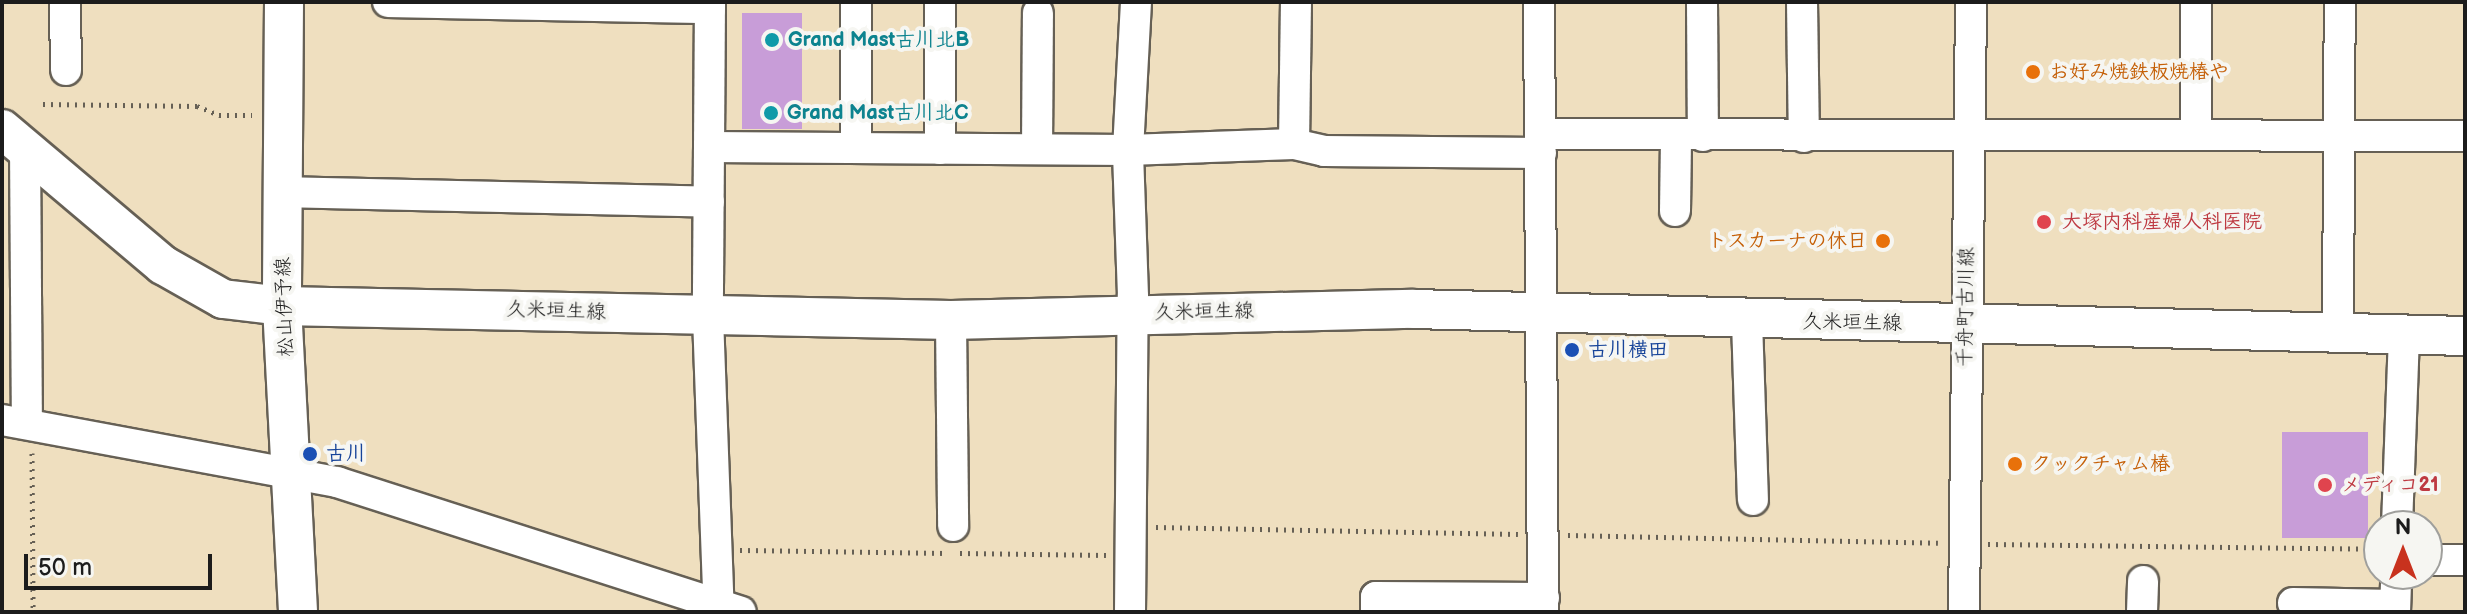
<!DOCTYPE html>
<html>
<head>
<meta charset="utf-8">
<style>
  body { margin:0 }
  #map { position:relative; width:2467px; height:614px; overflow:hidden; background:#efdfbf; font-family:"Balsamiq Sans","Klee One",sans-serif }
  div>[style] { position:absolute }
  .building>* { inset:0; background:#c89dd8; transform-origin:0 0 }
  .path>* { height:5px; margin-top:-2.5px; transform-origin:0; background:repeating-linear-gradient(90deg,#666055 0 2px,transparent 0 8px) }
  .roads { filter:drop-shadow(2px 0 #666055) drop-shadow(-2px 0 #666055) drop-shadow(0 2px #666055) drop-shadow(0 -2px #666055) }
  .minor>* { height:30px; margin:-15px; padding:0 15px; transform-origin:15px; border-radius:15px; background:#fff }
  .major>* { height:38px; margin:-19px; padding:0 19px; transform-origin:19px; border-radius:19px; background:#fff }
  .dots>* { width:22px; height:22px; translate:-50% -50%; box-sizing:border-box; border:4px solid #f6f6f2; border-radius:50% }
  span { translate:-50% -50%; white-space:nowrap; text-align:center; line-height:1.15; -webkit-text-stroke:8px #f6f6f2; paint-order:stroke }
  .culture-label { font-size:20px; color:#0d838f; font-weight:700 }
  .left { translate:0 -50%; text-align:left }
  .food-label { font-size:20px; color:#c56008; font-weight:700 }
  .right { translate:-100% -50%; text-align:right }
  .health-label { font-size:20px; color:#be3a42; font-weight:700 }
  .street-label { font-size:20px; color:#1c1c1c }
  .transit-label { font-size:20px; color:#164399; font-weight:700 }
  .frame { position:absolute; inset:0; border:4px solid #1c1c1c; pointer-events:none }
  .north { position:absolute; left:2363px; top:510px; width:80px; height:80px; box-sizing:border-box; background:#f6f6f2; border:2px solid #9f9f9c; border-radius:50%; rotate:0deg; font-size:22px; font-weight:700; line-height:32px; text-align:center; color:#1c1c1c }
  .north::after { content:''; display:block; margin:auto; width:28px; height:36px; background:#c8321e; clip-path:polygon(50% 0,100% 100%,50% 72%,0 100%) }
  .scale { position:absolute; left:24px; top:554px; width:188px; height:36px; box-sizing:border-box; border:4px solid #1c1c1c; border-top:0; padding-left:10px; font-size:24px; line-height:28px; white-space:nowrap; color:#1c1c1c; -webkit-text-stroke:6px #f6f6f2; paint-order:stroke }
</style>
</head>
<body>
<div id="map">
  <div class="building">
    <i style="left:742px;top:13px;width:60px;height:116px"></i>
    <i style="left:2282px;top:432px;width:86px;height:106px"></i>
  </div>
  <div class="path">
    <i style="left:43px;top:104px;width:154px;rotate:0.7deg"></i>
    <i style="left:197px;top:106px;width:24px;rotate:22deg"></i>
    <i style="left:219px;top:115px;width:33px"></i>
    <i style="left:32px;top:453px;width:159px;rotate:89.6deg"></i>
    <i style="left:1156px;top:527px;width:362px;rotate:1.1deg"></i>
    <i style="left:1568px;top:535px;width:370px;rotate:1.2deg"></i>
    <i style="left:1988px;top:544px;width:391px;rotate:0.7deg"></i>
    <i style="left:740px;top:550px;width:206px;rotate:0.8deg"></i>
    <i style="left:960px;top:553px;width:146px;rotate:0.8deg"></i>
  </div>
  <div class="roads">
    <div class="minor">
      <i style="left:65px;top:2px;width:68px;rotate:89.2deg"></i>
      <i style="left:388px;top:2px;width:322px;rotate:1.1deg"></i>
      <i style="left:710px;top:2px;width:315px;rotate:90.4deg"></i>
      <i style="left:708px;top:317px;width:295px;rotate:87.9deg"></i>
      <i style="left:940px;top:2px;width:147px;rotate:90deg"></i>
      <i style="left:1539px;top:2px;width:610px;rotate:89.62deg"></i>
      <i style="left:1702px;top:2px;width:134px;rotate:89.6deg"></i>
      <i style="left:1802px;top:2px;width:135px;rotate:89.2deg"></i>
      <i style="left:2196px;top:2px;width:133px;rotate:90deg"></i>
      <i style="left:1540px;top:134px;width:925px;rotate:0.12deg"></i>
      <i style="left:1294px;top:144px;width:142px;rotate:-89.2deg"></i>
      <i style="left:709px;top:147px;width:419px;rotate:0.4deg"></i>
      <i style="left:1128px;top:150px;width:166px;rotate:-2.1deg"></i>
      <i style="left:1294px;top:144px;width:31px;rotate:13deg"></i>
      <i style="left:1324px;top:151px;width:217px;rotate:0.5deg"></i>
      <i style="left:25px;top:148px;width:276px;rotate:89.6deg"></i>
      <i style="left:856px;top:148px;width:146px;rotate:-90deg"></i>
      <i style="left:1037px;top:149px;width:136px;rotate:-89.6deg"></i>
      <i style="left:283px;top:192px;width:426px;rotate:1.3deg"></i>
      <i style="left:1675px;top:211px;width:75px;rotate:-89.2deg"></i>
      <i style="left:951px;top:320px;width:206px;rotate:89.4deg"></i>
      <i style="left:1747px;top:321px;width:179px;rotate:88.1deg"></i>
      <i style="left:2338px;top:333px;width:331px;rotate:-89.7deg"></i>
      <i style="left:2px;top:420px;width:341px;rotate:10.5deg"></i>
      <i style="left:337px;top:482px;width:424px;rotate:17.8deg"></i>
      <i style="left:2397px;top:526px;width:191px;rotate:-87.9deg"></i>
      <i style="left:2427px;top:560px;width:38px"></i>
      <i style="left:2293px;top:603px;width:102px;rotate:1.1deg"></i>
      <i style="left:1130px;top:612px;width:316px;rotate:-89.5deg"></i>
      <i style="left:1133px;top:296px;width:146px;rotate:-92deg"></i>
      <i style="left:1128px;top:150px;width:148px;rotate:-86.9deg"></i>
      <i style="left:1376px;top:612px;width:15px;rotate:-90deg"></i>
      <i style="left:1376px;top:597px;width:168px;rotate:0.3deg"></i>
      <i style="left:1964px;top:612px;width:610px;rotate:-89.34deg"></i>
      <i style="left:2142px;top:612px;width:31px;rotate:-88deg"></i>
      <i style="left:2395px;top:612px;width:38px;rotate:-88deg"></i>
    </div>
    <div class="major">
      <i style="left:284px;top:2px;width:304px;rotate:90.4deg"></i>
      <i style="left:282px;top:306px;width:306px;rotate:87deg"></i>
      <i style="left:2px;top:129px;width:211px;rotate:40.2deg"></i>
      <i style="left:163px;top:265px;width:69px;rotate:29.5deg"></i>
      <i style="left:223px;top:299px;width:59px;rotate:6.8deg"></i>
      <i style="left:282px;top:306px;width:669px;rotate:1.2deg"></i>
      <i style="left:951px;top:320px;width:462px;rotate:-1.4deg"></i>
      <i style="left:1413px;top:309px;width:1052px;rotate:1.47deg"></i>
    </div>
  </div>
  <div class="dots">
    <i style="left:772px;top:40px;background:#0f9aa8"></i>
    <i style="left:2033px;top:72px;background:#e8710a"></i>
    <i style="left:771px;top:113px;background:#0f9aa8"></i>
    <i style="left:2044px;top:222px;background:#e0444e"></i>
    <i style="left:1883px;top:241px;background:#e8710a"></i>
    <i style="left:1572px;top:350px;background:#1a4fb4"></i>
    <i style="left:310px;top:454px;background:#1a4fb4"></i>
    <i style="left:2015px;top:464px;background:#e8710a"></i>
    <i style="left:2325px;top:485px;background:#e0444e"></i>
  </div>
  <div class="culture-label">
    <span class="left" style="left:788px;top:40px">Grand Mast古川北B</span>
    <span class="left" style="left:787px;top:113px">Grand Mast古川北C</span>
  </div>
  <div class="food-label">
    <span class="left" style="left:2049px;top:72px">お好み焼鉄板焼椿や</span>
    <span class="right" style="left:1867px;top:241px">トスカーナの休日</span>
    <span class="left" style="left:2031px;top:464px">クックチャム椿</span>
  </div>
  <div class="health-label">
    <span class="left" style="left:2062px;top:222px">大塚内科産婦人科医院</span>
    <span class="left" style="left:2341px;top:485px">メディコ21</span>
  </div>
  <div class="street-label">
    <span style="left:285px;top:307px;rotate:-92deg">松山伊予線</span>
    <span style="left:1966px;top:307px;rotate:-89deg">千舟町古川線</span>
    <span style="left:556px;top:311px;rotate:2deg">久米垣生線</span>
    <span style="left:1204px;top:312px;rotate:-1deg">久米垣生線</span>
    <span style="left:1852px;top:323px;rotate:1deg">久米垣生線</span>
  </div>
  <div class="transit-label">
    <span class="left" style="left:1588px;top:350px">古川横田</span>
    <span class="left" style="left:326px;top:454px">古川</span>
  </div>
  <div class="frame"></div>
  <div class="north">N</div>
  <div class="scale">50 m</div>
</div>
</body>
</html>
